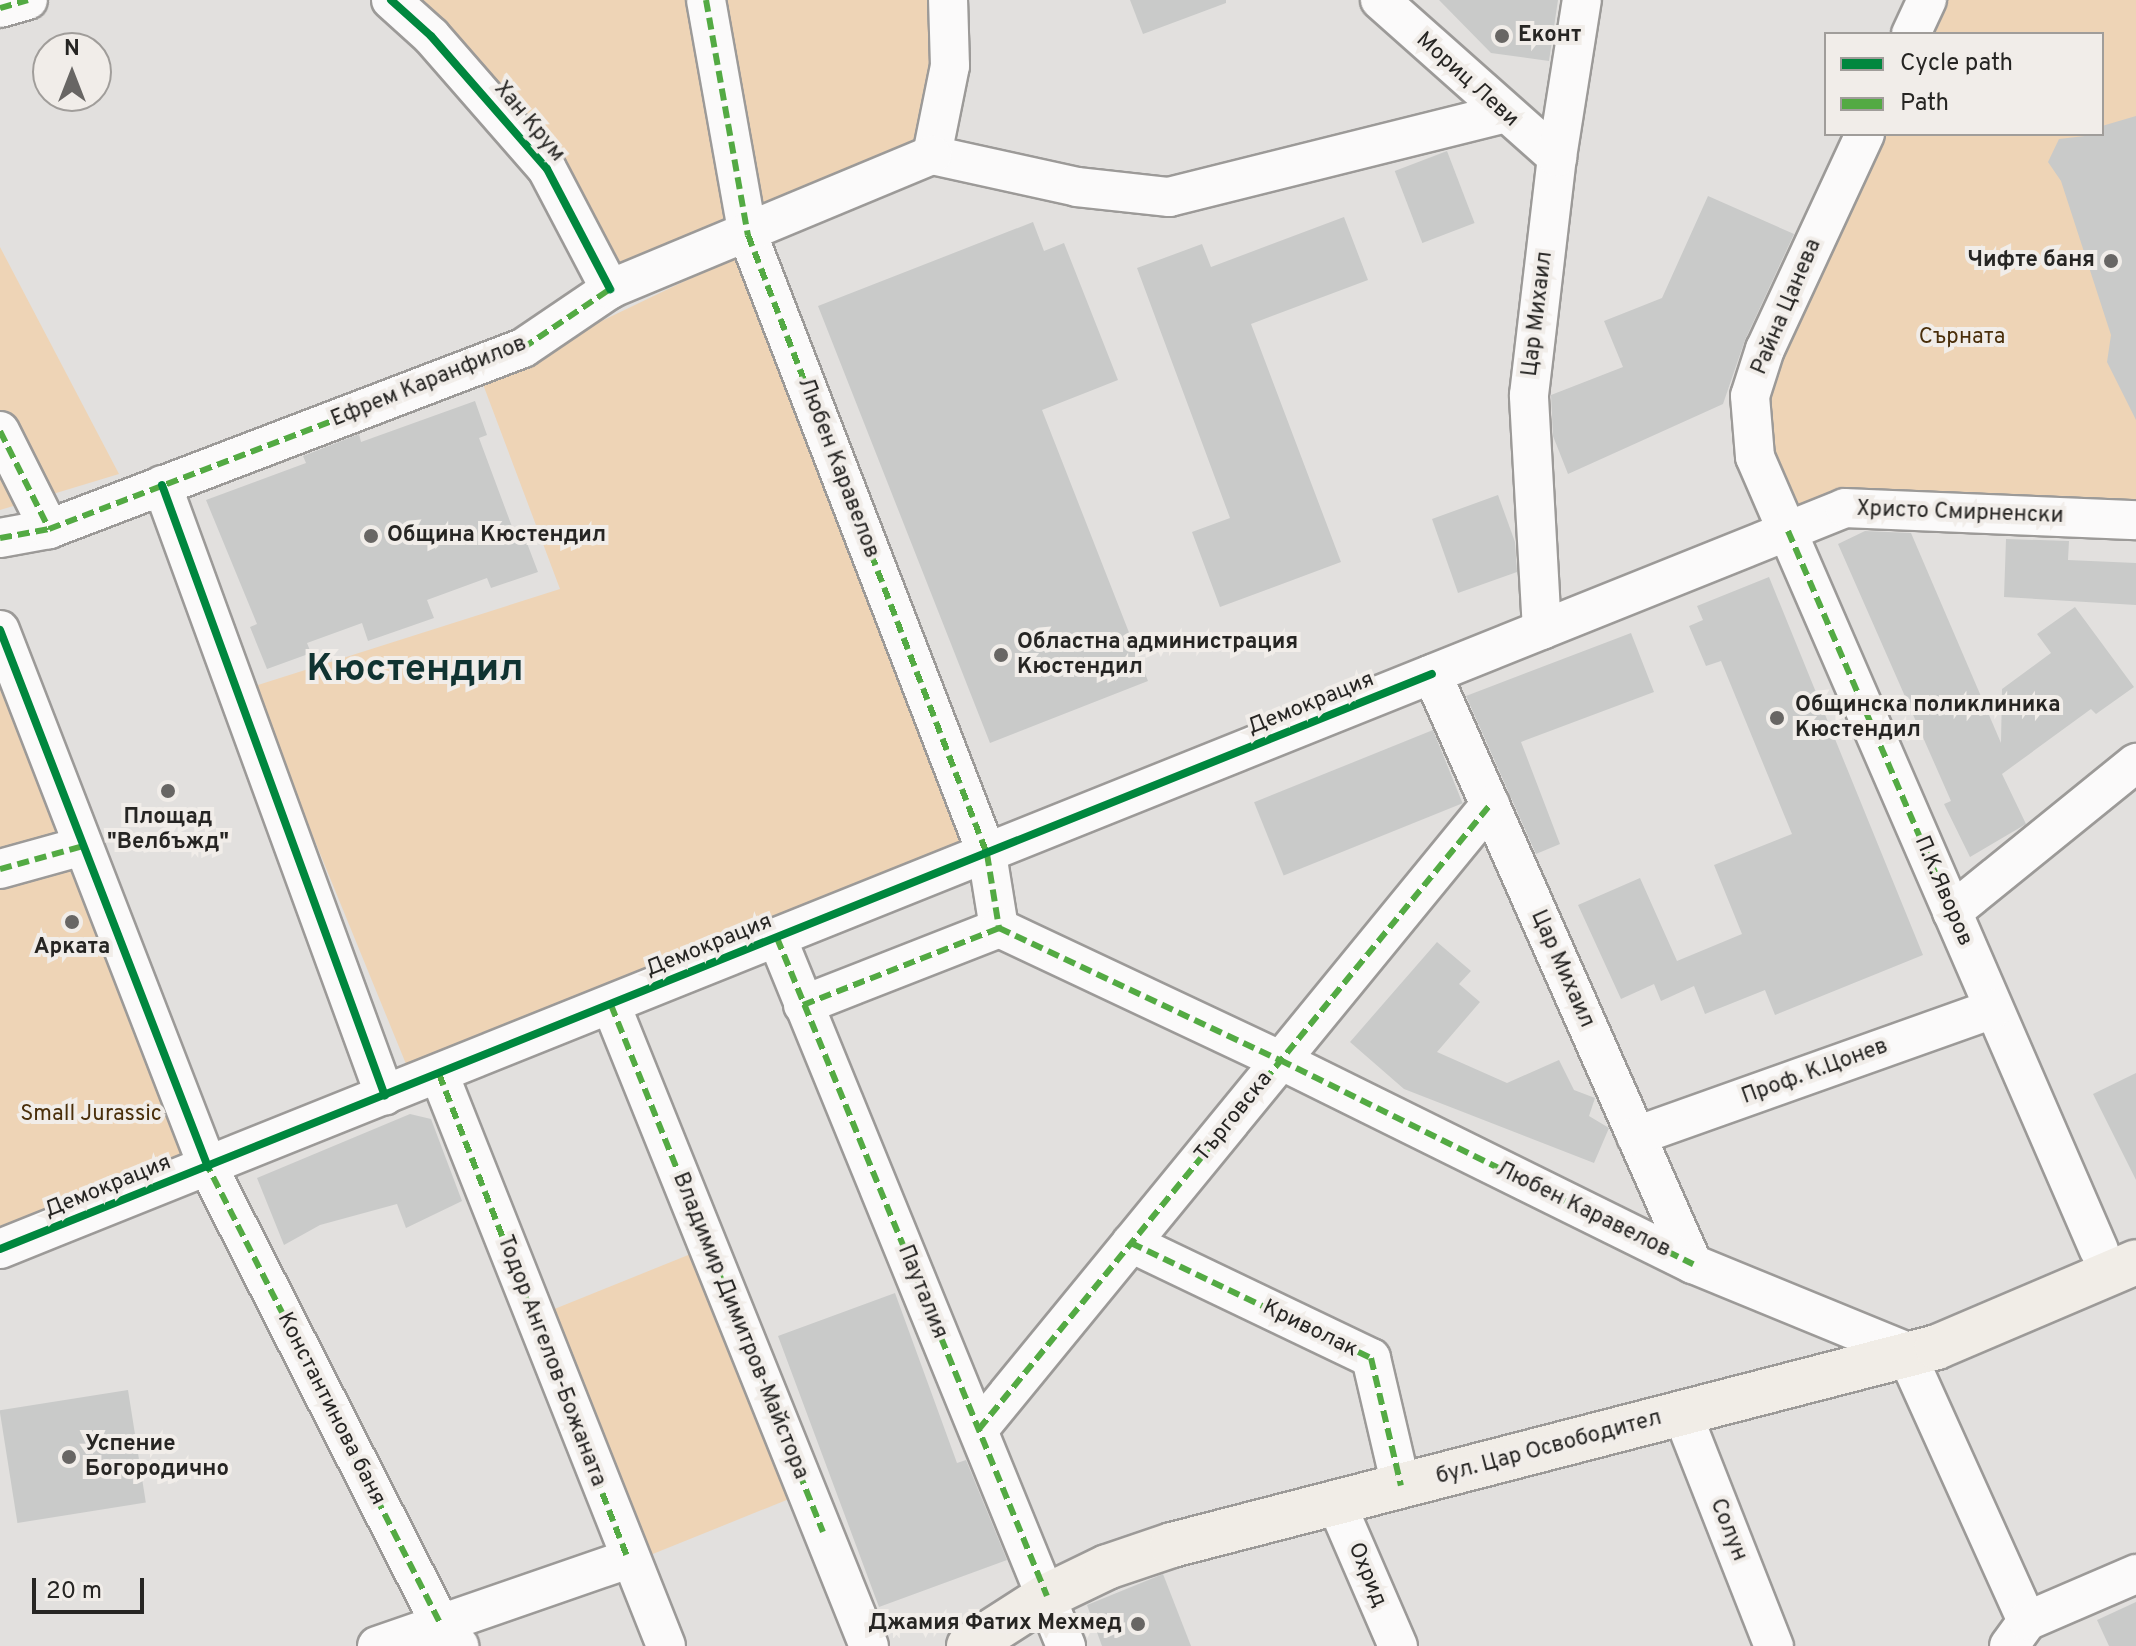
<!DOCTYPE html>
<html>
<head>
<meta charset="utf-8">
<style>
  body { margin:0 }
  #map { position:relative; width:2136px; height:1646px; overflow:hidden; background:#e2e0de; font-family:Overpass,sans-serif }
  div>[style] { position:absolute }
  .green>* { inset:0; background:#eed4b6; transform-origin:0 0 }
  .building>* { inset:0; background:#c9cac9; transform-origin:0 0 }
  .roads { filter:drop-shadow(2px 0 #9c9a98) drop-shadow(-2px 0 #9c9a98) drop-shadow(0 2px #9c9a98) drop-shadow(0 -2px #9c9a98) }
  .minor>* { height:38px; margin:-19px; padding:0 19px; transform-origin:19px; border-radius:19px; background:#fbfafa }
  .major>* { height:44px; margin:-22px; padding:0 22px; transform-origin:22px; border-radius:22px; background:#f1ede7 }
  .quiet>* { height:6px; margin-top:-3px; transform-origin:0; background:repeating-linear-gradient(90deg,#53aa43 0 12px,transparent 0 18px) }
  .cycleway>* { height:8px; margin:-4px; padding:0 4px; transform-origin:4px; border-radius:4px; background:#00873e }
  .dots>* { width:22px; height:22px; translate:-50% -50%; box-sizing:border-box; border:4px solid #f1ede9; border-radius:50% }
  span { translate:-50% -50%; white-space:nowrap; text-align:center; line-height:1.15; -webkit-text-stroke:8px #f1ede9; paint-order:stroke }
  .poi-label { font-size:22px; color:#262523; font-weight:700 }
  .left { translate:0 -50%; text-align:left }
  .right { translate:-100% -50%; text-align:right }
  .street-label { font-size:22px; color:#262523 }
  .park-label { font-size:22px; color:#4a2f0b }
  .town-label { font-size:38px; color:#103331; font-weight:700 }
  .legend { position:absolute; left:1824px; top:32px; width:280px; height:104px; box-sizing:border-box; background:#f1ede9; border:2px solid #a09d9a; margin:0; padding:10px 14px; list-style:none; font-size:24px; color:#262523 }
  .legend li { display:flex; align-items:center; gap:16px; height:40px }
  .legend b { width:40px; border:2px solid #a09d9a }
  .north { position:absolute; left:32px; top:32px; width:80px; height:80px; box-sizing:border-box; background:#f1ede9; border:2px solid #a09d9a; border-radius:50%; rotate:0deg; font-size:22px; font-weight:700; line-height:32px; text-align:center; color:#262523 }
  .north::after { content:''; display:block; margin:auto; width:28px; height:36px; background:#686664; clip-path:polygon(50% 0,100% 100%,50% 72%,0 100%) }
  .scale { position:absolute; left:32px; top:1578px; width:112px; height:36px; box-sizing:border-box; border:4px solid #262523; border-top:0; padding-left:10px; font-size:24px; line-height:28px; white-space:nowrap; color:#262523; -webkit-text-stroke:6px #f1ede9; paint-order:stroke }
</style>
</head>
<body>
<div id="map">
  <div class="green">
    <i style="clip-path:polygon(379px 0,948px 0,932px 155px,610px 289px,547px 169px)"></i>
    <i style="clip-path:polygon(1927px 0,2136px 0,2136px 520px,1845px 508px,1788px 531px,1755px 457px,1765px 349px,1865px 134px,2102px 134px,2102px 34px,1911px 34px)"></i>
    <i style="clip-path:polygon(0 247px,119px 474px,0 510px)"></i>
    <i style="clip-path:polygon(741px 254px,971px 844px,406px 1064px,252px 687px,560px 589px,481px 379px)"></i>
    <i style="clip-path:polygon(0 630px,208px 1167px,0 1249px)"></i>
    <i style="left:708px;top:1247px;width:264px;height:187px;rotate:68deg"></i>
  </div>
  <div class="building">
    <i style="clip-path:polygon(1130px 0,1226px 0,1226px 3px,1143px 34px)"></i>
    <i style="clip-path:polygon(1439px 0,1558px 0,1549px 61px,1491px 53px)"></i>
    <i style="clip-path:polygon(2136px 116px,2136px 420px,2107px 362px,2111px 335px,2061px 181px,2048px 162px,2059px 139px,2102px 134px,2102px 126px)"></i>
    <i style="left:1447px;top:151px;width:77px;height:56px;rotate:69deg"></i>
    <i style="clip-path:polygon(1708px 196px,1794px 234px,1745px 340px,1723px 404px,1568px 474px,1553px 436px,1551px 395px,1623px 367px,1604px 321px,1662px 298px)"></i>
    <i style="clip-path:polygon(1344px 217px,1368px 280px,1251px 324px,1341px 562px,1220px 607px,1192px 532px,1230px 518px,1137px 268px,1202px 244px,1211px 267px)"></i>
    <i style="clip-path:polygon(1033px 222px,1044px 251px,1064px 243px,1118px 380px,1042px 410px,1148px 681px,990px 743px,818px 306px)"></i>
    <i style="clip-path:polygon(475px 401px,487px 435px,479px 438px,514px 532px,522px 530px,538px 572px,491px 588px,487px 578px,427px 600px,434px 618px,368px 641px,362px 623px,307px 643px,311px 653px,267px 669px,250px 627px,257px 624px,206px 500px,306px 463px,303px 456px,359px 434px,361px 442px)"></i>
    <i style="clip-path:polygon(1498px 495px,1515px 542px,1517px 572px,1458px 593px,1432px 519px)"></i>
    <i style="clip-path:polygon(1865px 531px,1911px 533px,2001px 743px,2002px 689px,2051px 653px,2037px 634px,2075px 607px,2134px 687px,2096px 714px,2091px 709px,2002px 774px,2026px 824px,1970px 857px,1944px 804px,1951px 801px,1838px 544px)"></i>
    <i style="clip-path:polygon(2006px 539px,2069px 541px,2068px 560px,2136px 563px,2136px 605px,2004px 597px)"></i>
    <i style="clip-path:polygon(1769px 577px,1923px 955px,1775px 1015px,1765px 990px,1705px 1014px,1694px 986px,1661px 1001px,1654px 984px,1621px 999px,1578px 905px,1640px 878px,1677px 961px,1742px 934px,1714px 865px,1792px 834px,1721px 661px,1706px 666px,1689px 626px,1703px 620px,1697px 606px)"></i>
    <i style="clip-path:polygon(1631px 633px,1654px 692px,1521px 742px,1560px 844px,1536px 854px,1466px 696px)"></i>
    <i style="left:1433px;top:730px;width:79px;height:193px;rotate:68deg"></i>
    <i style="clip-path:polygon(1437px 942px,1471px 971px,1459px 984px,1480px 1002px,1437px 1052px,1507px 1083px,1559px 1060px,1574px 1090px,1595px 1098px,1589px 1116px,1609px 1128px,1594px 1163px,1404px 1089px,1350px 1042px)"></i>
    <i style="clip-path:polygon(2136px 1073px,2136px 1180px,2093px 1094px)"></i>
    <i style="clip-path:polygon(410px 1114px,431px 1119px,462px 1201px,406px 1228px,397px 1204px,320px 1225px,284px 1245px,257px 1178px)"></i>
    <i style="clip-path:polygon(895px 1293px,957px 1463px,966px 1460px,1007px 1560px,879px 1607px,778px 1336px)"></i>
    <i style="left:128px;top:1390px;width:114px;height:130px;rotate:81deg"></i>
    <i style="clip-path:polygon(1163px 1574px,1191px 1646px,1102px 1646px,1087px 1605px)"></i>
    <i style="clip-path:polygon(2136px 1602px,2136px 1646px,2109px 1646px,2097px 1620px)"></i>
  </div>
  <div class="roads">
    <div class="minor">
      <i style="left:391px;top:0;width:54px;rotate:42deg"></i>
      <i style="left:431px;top:36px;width:176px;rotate:48.9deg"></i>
      <i style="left:547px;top:169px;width:136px;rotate:62.3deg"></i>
      <i style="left:706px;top:0;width:239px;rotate:79.9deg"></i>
      <i style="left:748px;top:235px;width:664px;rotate:68.89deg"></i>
      <i style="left:987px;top:854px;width:75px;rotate:80.8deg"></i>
      <i style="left:1380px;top:0;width:237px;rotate:41.6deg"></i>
      <i style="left:0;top:8px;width:29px;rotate:-16deg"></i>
      <i style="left:1911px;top:34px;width:38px;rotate:-65deg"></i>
      <i style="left:1865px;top:134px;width:237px;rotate:114.9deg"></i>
      <i style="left:1765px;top:349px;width:49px;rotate:107.7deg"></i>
      <i style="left:1750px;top:396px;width:61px;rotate:85.3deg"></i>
      <i style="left:1755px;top:457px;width:864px;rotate:66.55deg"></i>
      <i style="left:932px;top:155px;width:148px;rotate:12.4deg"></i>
      <i style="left:1077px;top:187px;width:93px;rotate:6.2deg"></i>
      <i style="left:1169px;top:197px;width:344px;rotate:-14deg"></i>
      <i style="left:932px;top:155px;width:91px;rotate:-78.6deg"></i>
      <i style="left:950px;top:66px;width:66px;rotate:-91.7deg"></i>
      <i style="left:0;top:431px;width:110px;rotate:63.4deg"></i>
      <i style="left:162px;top:485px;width:650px;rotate:69.95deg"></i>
      <i style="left:0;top:538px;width:50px;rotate:-10.4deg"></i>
      <i style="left:49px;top:529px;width:507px;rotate:-20.9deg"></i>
      <i style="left:523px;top:348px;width:105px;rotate:-34.1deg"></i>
      <i style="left:610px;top:289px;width:349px;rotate:-22.6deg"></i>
      <i style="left:0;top:630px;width:576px;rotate:68.83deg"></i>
      <i style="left:208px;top:1167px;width:514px;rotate:63.04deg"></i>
      <i style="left:441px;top:1625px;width:28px;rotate:49deg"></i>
      <i style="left:1542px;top:630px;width:235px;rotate:-93.2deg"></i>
      <i style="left:1529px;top:395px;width:240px;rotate:-83.3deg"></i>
      <i style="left:1557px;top:157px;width:159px;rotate:-81deg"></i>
      <i style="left:1432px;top:674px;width:645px;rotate:66.14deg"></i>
      <i style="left:0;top:869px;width:86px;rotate:-15.5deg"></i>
      <i style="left:1952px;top:912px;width:237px;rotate:-39deg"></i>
      <i style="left:777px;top:938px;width:765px;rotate:67.8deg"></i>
      <i style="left:611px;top:1005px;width:691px;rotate:68.08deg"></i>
      <i style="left:803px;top:1005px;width:211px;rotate:-21.4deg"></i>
      <i style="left:999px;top:928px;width:310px;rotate:25.2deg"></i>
      <i style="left:1280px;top:1060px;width:461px;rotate:26.3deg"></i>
      <i style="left:1693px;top:1264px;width:229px;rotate:22.3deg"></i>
      <i style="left:1905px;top:1351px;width:296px;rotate:65.7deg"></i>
      <i style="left:439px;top:1074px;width:615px;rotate:68.35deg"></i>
      <i style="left:1636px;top:1136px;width:379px;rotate:-19.6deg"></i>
      <i style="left:1131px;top:1243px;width:266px;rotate:25.6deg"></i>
      <i style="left:1371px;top:1358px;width:131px;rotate:76.8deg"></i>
      <i style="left:0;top:1249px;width:1988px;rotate:-21.88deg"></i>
      <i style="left:1845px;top:508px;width:291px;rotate:2.4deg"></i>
      <i style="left:1682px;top:1413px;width:251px;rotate:68.5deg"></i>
      <i style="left:979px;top:1429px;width:807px;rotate:-50.69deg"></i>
      <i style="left:1336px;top:1503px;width:156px;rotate:66.6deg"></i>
      <i style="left:377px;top:1646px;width:266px;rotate:-19.1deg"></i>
      <i style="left:2009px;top:1646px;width:31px;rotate:-54deg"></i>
      <i style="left:2027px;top:1621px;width:119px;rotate:-23.3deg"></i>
    </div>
    <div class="major">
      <i style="left:969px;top:1646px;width:93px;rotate:-32.7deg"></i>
      <i style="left:1047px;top:1596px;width:67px;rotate:-25.8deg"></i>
      <i style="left:1107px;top:1567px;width:69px;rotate:-18.7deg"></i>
      <i style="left:1172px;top:1545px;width:790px;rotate:-14.51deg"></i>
      <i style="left:1937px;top:1347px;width:216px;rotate:-23.1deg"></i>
    </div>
  </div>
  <div class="quiet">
    <i style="left:706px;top:0;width:239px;rotate:79.9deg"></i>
    <i style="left:748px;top:235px;width:664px;rotate:68.89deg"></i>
    <i style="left:987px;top:854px;width:75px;rotate:80.8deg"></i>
    <i style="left:0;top:8px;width:29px;rotate:-16deg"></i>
    <i style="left:0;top:431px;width:110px;rotate:63.4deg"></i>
    <i style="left:1788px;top:531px;width:415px;rotate:66.7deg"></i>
    <i style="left:0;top:538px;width:50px;rotate:-10.4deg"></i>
    <i style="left:49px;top:529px;width:507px;rotate:-20.9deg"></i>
    <i style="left:523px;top:348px;width:105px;rotate:-34.1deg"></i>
    <i style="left:610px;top:289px;width:6px;rotate:-121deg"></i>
    <i style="left:0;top:869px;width:86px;rotate:-15.5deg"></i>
    <i style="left:777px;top:938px;width:711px;rotate:67.69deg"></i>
    <i style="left:611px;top:1005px;width:568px;rotate:68.09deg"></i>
    <i style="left:803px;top:1005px;width:211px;rotate:-21.4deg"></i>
    <i style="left:999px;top:928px;width:310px;rotate:25.2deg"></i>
    <i style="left:1280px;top:1060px;width:461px;rotate:26.3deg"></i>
    <i style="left:439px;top:1074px;width:521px;rotate:68.71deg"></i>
    <i style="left:205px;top:1161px;width:521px;rotate:63.04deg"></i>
    <i style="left:1131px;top:1243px;width:266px;rotate:25.6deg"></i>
    <i style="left:1371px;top:1358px;width:131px;rotate:76.8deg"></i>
    <i style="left:979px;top:1429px;width:807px;rotate:-50.69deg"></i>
  </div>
  <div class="cycleway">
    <i style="left:391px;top:0;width:54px;rotate:42deg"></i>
    <i style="left:431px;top:36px;width:176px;rotate:48.9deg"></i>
    <i style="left:547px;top:169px;width:136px;rotate:62.3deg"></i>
    <i style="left:162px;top:485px;width:650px;rotate:69.95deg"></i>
    <i style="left:0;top:630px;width:576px;rotate:68.83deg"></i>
    <i style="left:0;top:1249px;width:1543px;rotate:-21.88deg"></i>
  </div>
  <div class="dots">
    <i style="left:1502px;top:36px;background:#686664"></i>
    <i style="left:2111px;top:261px;background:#686664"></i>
    <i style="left:371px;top:536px;background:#686664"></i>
    <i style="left:1001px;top:655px;background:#686664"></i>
    <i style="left:1777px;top:718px;background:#686664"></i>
    <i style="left:168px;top:791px;background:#686664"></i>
    <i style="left:72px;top:922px;background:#686664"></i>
    <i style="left:69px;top:1457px;background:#686664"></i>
    <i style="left:1138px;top:1624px;background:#686664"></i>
  </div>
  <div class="poi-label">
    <span class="left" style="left:1518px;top:36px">Еконт</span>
    <span class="right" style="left:2095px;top:261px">Чифте баня</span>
    <span class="left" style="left:387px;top:536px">Община Кюстендил</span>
    <span class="left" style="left:1017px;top:655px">Областна администрация<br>Кюстендил</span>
    <span class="left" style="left:1795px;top:718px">Общинска поликлиника<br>Кюстендил</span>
    <span style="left:168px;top:830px">Площад<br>"Велбъжд"</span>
    <span style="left:72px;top:948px">Арката</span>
    <span class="left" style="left:85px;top:1457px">Успение<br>Богородично</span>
    <span class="right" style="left:1122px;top:1624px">Джамия Фатих Мехмед</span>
  </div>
  <div class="street-label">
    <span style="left:1467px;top:80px;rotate:42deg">Мориц Леви</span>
    <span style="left:529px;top:122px;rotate:50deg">Хан Крум</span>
    <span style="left:1787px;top:307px;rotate:-67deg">Райна Цанева</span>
    <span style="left:1538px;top:314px;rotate:-83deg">Цар Михаил</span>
    <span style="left:429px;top:382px;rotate:-22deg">Ефрем Каранфилов</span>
    <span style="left:838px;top:468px;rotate:69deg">Любен Kаравелов</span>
    <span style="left:1960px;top:513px;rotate:2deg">Христо Смирненски</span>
    <span style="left:1311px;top:704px;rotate:-22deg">Демокрация</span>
    <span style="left:1943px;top:891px;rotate:67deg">П.К.Яворов</span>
    <span style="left:709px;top:946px;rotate:-22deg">Демокрация</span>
    <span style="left:1562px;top:969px;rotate:66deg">Цар Михаил</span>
    <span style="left:1815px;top:1072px;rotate:-20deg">Проф. К.Цонев</span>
    <span style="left:1234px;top:1117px;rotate:-51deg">Търговска</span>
    <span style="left:108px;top:1187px;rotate:-22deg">Демокрация</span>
    <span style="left:1583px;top:1210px;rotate:26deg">Любен Kаравелов</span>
    <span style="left:922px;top:1292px;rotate:68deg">Пауталия</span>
    <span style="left:740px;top:1326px;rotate:68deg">Владимир Димитров-Майстора</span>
    <span style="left:1310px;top:1329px;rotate:26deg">Криволак</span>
    <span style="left:551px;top:1361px;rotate:69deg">Тодор Ангелов-Божаната</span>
    <span style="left:331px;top:1409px;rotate:63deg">Константинова баня</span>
    <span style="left:1549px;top:1448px;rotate:-15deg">бул. Цар Освободител</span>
    <span style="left:1728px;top:1530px;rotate:68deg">Солун</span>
    <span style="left:1367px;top:1575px;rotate:67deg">Охрид</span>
  </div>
  <div class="park-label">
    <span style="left:1962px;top:338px">Сърната</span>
    <span style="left:91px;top:1115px">Small Jurassic</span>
  </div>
  <div class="town-label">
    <span style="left:415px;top:671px">Кюстендил</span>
  </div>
  <ul class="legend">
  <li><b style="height:10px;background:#00873e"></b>Cycle path</li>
  <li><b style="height:10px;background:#53aa43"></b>Path</li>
  </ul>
  <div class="north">N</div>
  <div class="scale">20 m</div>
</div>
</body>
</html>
